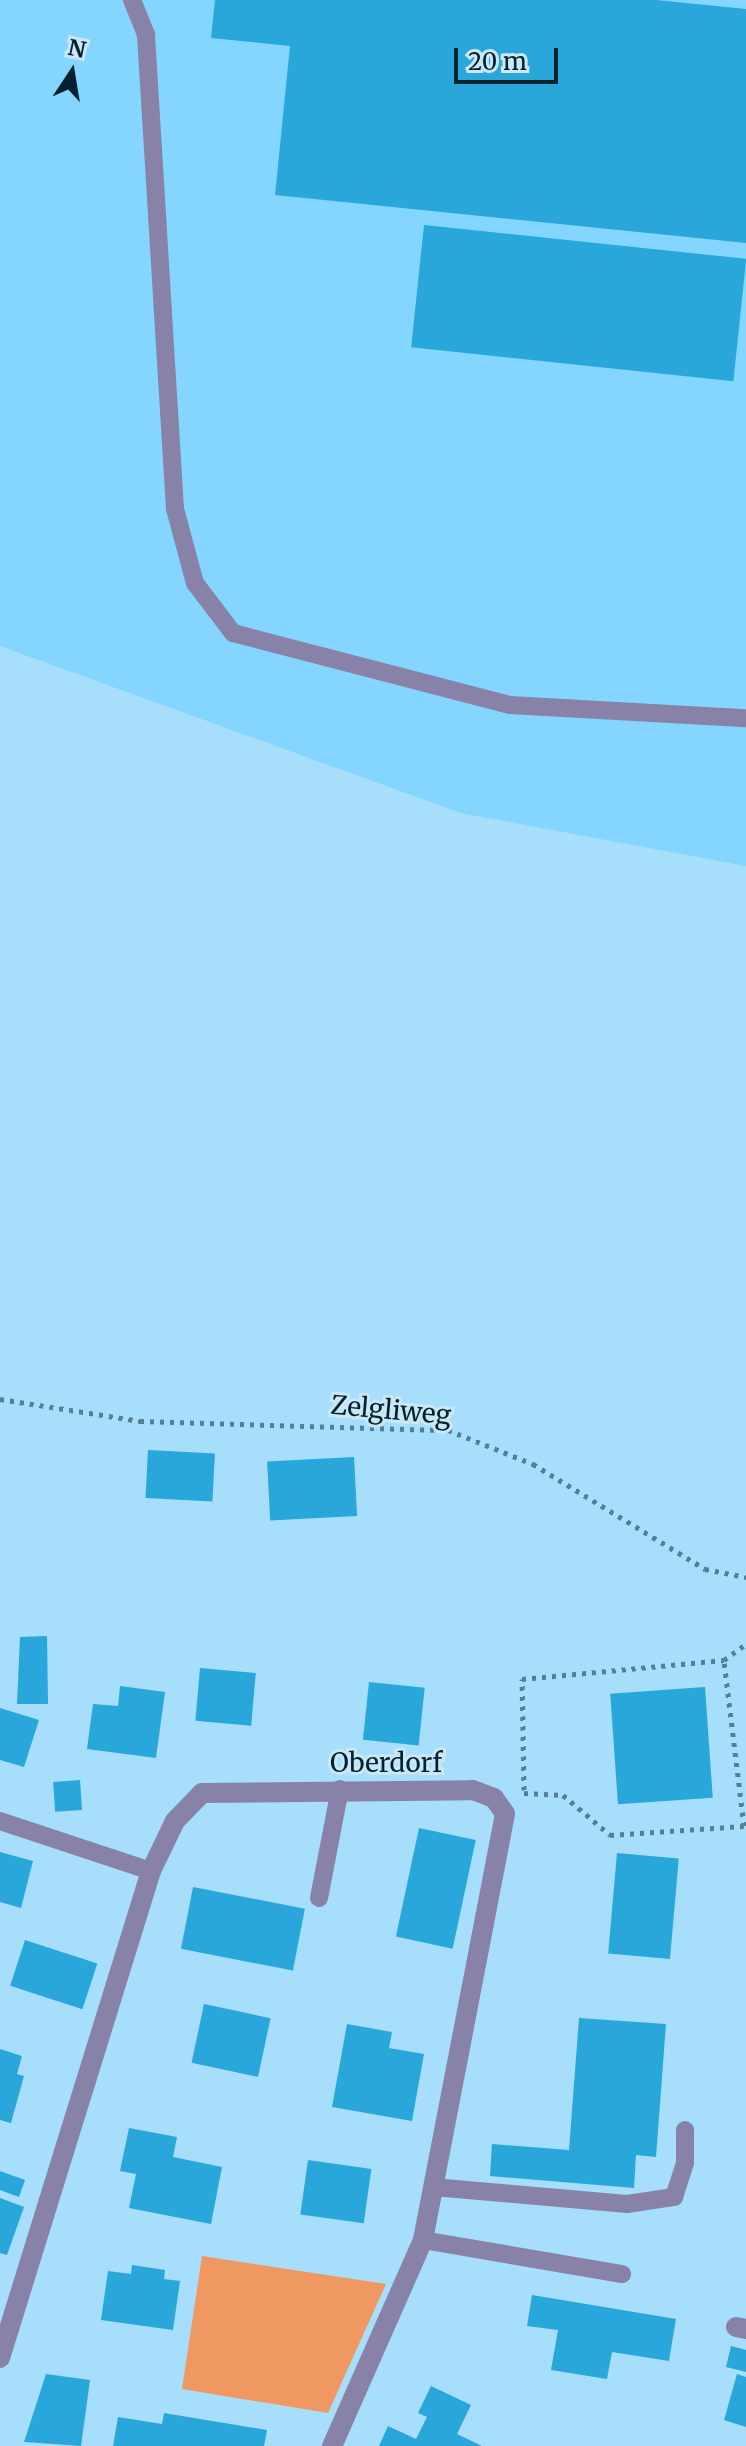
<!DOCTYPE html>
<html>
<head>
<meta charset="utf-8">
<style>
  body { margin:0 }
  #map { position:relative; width:746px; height:2446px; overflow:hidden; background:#a6defc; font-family:Merriweather,serif }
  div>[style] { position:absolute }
  .built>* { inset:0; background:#84d5ff }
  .green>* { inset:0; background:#ef9862 }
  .building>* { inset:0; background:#29a7db; transform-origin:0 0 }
  .path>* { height:5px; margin-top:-2.5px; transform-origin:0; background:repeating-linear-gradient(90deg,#548096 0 4px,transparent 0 10px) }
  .service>* { height:18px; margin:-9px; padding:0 9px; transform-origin:9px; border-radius:9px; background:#8882a9 }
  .minor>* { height:20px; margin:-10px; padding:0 10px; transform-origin:10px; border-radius:10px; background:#8882a9 }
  span { translate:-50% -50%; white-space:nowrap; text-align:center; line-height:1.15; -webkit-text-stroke:6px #cbe7f6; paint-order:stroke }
  .street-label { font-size:26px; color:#032230 }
  .north { position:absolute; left:32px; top:32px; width:80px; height:80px; -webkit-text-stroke:6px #cbe7f6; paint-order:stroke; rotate:12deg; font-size:22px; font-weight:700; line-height:32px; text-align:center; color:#032230 }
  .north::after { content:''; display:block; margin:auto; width:28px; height:36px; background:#032230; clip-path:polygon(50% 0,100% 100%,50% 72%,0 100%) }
  .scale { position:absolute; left:454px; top:48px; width:104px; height:36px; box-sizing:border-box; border:4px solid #032230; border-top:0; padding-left:10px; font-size:24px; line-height:28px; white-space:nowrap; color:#032230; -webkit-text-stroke:6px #cbe7f6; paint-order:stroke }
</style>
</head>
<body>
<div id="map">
  <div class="built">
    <i style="clip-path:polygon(0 0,746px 0,746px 866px,461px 813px,0 646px)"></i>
  </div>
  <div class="green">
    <i style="clip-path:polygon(202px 2256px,386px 2284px,328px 2413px,182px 2389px)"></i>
  </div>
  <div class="building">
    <i style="clip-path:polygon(215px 0,656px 0,746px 9px,746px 243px,275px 195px,290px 46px,211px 38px)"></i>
    <i style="left:424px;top:225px;width:324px;height:123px;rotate:6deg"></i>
    <i style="left:148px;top:1450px;width:67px;height:48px;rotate:3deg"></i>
    <i style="left:354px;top:1457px;width:59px;height:87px;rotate:87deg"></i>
    <i style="clip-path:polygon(47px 1636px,48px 1704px,17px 1704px,20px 1637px)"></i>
    <i style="left:200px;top:1668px;width:56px;height:53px;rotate:5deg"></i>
    <i style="left:369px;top:1682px;width:56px;height:58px;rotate:6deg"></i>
    <i style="clip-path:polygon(120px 1686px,165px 1692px,156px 1758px,87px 1749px,93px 1704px,118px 1706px)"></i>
    <i style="left:705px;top:1687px;width:111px;height:95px;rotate:86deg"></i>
    <i style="clip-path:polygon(0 1708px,39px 1720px,24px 1767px,0 1760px)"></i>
    <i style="left:80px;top:1780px;width:30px;height:27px;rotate:86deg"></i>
    <i style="left:419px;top:1828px;width:58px;height:111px;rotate:12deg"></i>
    <i style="clip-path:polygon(0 1852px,33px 1861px,21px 1908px,0 1902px)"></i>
    <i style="left:617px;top:1853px;width:62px;height:101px;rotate:5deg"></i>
    <i style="left:193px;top:1887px;width:114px;height:63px;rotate:11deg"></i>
    <i style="left:25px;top:1940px;width:76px;height:48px;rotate:18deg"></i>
    <i style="left:204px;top:2004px;width:68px;height:60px;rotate:12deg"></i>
    <i style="clip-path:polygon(579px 2018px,666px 2024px,656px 2157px,636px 2155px,634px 2188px,490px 2176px,492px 2144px,569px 2150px)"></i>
    <i style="clip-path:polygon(347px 2024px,392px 2032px,389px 2048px,424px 2054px,412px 2121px,332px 2107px)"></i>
    <i style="clip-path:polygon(0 2049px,22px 2056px,17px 2074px,24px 2076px,11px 2123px,0 2120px)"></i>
    <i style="clip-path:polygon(129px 2128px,177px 2137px,173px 2157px,222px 2167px,211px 2224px,129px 2208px,136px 2174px,120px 2171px)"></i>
    <i style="left:308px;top:2160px;width:64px;height:55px;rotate:8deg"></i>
    <i style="clip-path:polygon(0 2171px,25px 2180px,19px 2197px,0 2190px)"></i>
    <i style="clip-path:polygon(0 2198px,24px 2207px,7px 2255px,0 2253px)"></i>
    <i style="clip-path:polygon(132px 2265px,165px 2270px,164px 2279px,180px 2281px,173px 2330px,101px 2320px,108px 2271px,131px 2274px)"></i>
    <i style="clip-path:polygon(532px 2295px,676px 2319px,669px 2361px,612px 2352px,607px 2379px,551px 2370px,558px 2330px,527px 2326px)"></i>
    <i style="clip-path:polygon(731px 2346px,746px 2350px,746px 2372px,726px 2367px)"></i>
    <i style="clip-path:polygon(46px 2374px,90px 2380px,81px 2446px,24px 2442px)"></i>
    <i style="clip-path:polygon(737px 2374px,746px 2377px,746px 2427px,724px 2420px)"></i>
    <i style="clip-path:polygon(431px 2386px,471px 2405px,457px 2434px,482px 2446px,379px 2446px,388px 2426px,416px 2439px,427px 2417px,418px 2413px)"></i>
    <i style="clip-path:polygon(164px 2413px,267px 2430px,264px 2446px,113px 2446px,118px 2417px,162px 2424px)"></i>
  </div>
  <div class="path">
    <i style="left:0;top:1399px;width:142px;rotate:8.9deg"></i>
    <i style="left:140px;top:1421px;width:308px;rotate:1.7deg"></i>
    <i style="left:448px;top:1430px;width:92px;rotate:21.8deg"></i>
    <i style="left:533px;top:1464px;width:202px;rotate:31.4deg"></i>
    <i style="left:705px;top:1569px;width:42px;rotate:11deg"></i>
    <i style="left:524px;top:1790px;width:111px;rotate:-91deg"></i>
    <i style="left:522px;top:1679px;width:203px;rotate:-5.4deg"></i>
    <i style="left:724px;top:1660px;width:27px;rotate:-36deg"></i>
    <i style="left:524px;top:1793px;width:39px;rotate:3deg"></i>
    <i style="left:563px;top:1795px;width:62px;rotate:40.4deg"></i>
    <i style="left:610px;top:1835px;width:134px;rotate:-3.8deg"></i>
    <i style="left:744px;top:1826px;width:167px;rotate:-96.9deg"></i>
  </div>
  <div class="service">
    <i style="left:132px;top:0;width:38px;rotate:68deg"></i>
    <i style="left:146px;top:35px;width:475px;rotate:86.5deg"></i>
    <i style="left:175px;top:509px;width:77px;rotate:74.9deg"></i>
    <i style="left:195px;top:583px;width:63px;rotate:52.8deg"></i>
    <i style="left:233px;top:633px;width:286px;rotate:14.6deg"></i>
    <i style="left:510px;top:705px;width:236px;rotate:3.2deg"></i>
    <i style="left:0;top:1821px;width:159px;rotate:18.3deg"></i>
    <i style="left:319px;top:1898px;width:111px;rotate:-79.1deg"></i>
    <i style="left:433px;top:2187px;width:195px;rotate:5deg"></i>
    <i style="left:627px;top:2204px;width:48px;rotate:-8.5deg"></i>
    <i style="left:674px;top:2197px;width:36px;rotate:-72deg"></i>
    <i style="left:685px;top:2163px;width:33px;rotate:-90deg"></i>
    <i style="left:423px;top:2240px;width:202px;rotate:9.7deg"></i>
  </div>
  <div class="minor">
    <i style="left:736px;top:2327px;width:10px;rotate:11deg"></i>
    <i style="left:0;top:2358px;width:510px;rotate:-72.77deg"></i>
    <i style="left:151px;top:1871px;width:55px;rotate:-64.4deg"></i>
    <i style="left:175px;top:1821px;width:39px;rotate:-46deg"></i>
    <i style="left:202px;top:1793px;width:271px;rotate:-0.6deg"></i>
    <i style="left:473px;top:1790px;width:22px;rotate:21deg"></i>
    <i style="left:494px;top:1798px;width:19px;rotate:55deg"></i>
    <i style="left:505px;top:1814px;width:434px;rotate:100.9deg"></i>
    <i style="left:423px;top:2240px;width:225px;rotate:113.8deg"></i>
  </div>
  <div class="street-label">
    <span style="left:391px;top:1410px;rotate:5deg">Zelgliweg</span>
    <span style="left:386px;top:1763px">Oberdorf</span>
  </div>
  <div class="north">N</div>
  <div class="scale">20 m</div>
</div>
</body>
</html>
